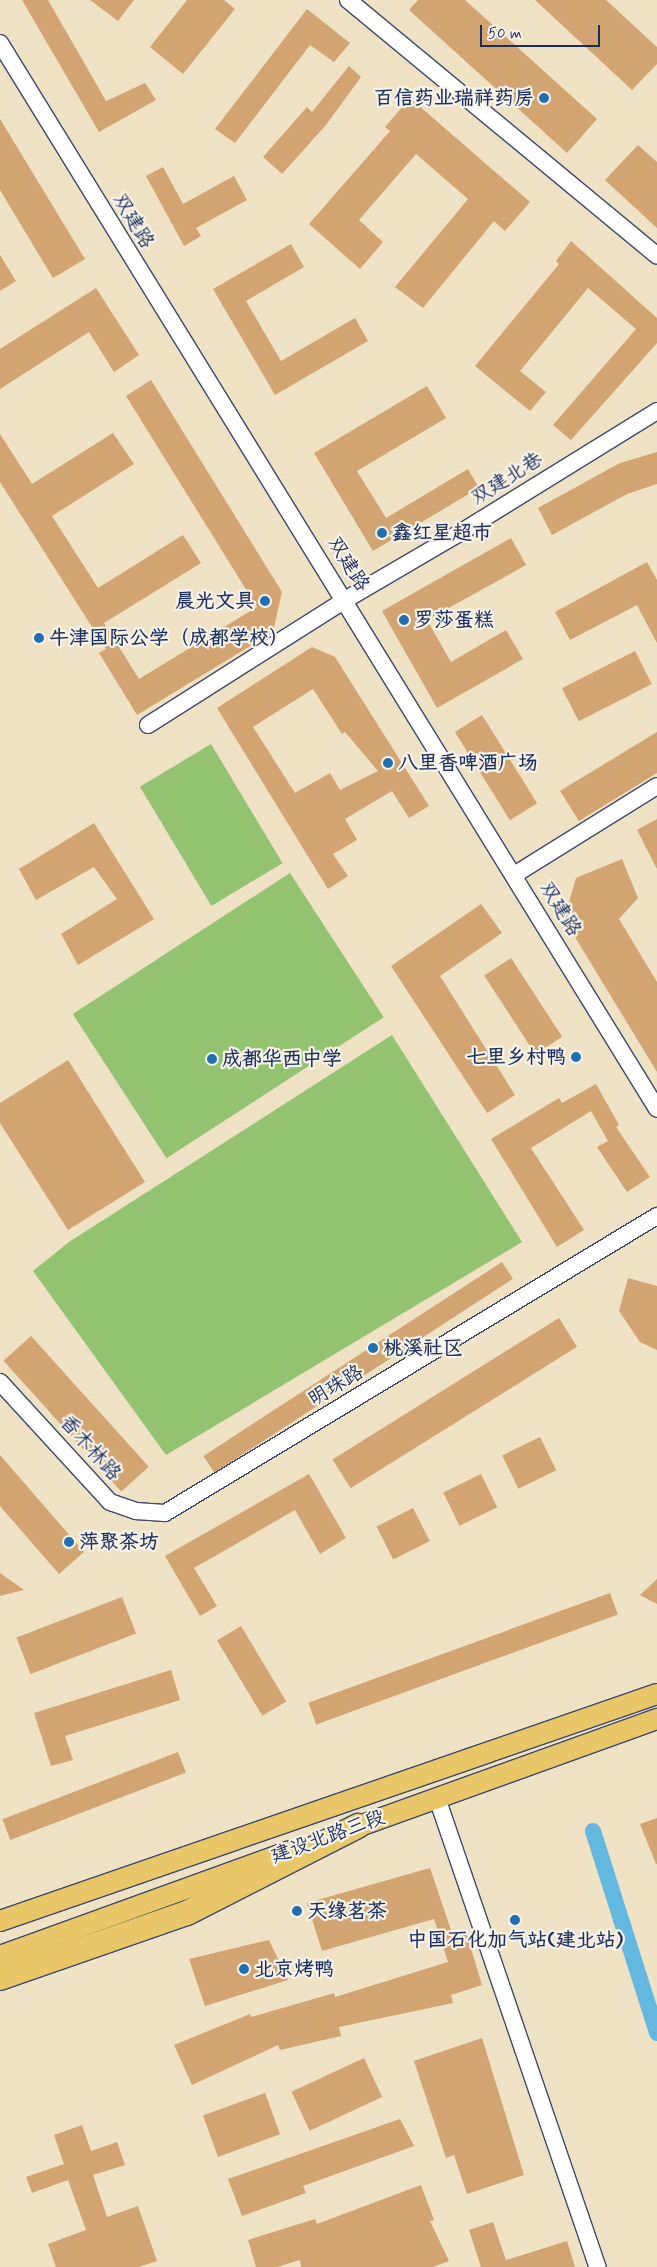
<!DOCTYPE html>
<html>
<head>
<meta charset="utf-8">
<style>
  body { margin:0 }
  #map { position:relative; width:657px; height:2267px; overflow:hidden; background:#efe1c4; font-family:Mynerve,"LXGW WenKai TC",sans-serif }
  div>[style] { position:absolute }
  .green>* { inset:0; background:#93c271; transform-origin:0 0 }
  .canal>* { height:16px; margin:-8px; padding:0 8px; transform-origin:8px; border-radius:8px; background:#62b8df }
  .building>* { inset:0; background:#d1a472; transform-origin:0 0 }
  .roads { filter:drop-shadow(1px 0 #3b4a6d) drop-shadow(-1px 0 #3b4a6d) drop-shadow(0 1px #3b4a6d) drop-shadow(0 -1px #3b4a6d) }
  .minor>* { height:16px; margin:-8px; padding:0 8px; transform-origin:8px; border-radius:8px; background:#fff }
  .major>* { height:20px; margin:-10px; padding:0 10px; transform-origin:10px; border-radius:10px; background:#e9c769 }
  .highway>* { height:24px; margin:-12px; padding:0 12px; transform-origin:12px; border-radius:12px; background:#e9c769 }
  .dots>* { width:14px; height:14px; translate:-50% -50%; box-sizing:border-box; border:2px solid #f7f3e8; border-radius:50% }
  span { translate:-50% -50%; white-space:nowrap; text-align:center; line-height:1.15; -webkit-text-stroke:4.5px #f7f3e8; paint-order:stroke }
  .poi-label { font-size:20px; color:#1b2f5e; font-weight:700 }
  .right { translate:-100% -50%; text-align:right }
  .left { translate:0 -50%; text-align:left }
  .street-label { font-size:20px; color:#1b2f5e }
  .scale { position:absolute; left:480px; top:25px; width:120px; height:22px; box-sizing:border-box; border:2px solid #1b2f5e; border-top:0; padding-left:6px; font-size:15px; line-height:18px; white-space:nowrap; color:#1b2f5e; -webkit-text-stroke:4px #f7f3e8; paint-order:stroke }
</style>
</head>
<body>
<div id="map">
  <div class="green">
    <i style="left:211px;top:744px;width:139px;height:83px;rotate:59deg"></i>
    <i style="left:290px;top:873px;width:172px;height:259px;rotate:57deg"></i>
    <i style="clip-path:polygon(392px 1035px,522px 1242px,166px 1455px,33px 1271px,69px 1242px)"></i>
  </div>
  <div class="canal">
    <i style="left:593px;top:1831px;width:212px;rotate:72.4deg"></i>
  </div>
  <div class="building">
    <i style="clip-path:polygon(22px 0,48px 0,106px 101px,145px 83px,156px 100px,99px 132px)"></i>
    <i style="clip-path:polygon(90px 0,134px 0,118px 21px)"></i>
    <i style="clip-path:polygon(187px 0,224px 0,235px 9px,183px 74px,150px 47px)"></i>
    <i style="clip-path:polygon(418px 0,465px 0,597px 119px,567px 153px,409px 10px)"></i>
    <i style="clip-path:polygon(535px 0,606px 0,657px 47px,657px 64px,632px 90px)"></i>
    <i style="clip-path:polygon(307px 9px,350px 43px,334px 62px,310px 45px,235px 143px,215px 129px)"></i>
    <i style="clip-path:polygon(349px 66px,361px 77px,326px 125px,282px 174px,263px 157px,307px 107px,312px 112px)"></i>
    <i style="clip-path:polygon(410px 98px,530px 202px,505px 231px,494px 221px,423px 308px,395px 287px,468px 199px,416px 154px,359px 220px,383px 242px,360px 269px,309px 224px,390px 131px,385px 127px)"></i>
    <i style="clip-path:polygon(0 119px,85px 259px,53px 278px,0 190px)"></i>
    <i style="clip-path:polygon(638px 145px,657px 162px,657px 228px,605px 180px)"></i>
    <i style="clip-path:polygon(163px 167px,183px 204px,234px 176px,247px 200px,196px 228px,201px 236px,184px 246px,146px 176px)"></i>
    <i style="clip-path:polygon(571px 241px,657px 318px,657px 343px,571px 440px,553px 425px,636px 329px,588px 288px,520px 371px,546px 392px,530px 411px,475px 366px,559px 264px,556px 261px)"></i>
    <i style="clip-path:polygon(291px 244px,304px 267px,246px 301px,281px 361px,355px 318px,368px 341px,275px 395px,213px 289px)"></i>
    <i style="clip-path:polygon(0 255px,16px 281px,0 291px)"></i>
    <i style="clip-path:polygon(96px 288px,139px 355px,114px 372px,89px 332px,0 389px,0 349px)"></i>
    <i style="clip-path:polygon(151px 380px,282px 592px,273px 632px,137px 715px,99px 653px,106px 649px,0 482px,0 434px,32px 484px,113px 433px,134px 464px,52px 516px,98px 588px,183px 535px,201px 563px,104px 623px,139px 679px,257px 607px,126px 396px)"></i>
    <i style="clip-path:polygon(427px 386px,446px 418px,357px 471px,386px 518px,468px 469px,479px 488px,373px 551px,314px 453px)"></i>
    <i style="clip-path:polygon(657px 452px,657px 484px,627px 494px,552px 535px,538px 508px,620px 463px)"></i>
    <i style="clip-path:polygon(511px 538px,526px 565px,427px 620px,451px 662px,506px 630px,523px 659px,437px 708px,382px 611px)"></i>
    <i style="clip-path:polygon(647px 562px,657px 580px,657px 643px,637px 605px,570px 640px,555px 612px)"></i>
    <i style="clip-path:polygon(evenodd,312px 647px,335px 657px,429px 806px,409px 818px,392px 791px,345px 819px,357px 840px,333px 854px,348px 876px,328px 889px,217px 708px,312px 647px,313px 689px,342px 734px,345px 732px,378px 771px,340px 790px,330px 773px,295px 793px,253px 727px,313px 689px)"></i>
    <i style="left:635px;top:651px;width:37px;height:82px;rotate:63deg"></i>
    <i style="left:482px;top:715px;width:104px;height:32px;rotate:58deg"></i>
    <i style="clip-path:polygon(657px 732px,657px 773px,579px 821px,560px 791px)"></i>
    <i style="clip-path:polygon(657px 819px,657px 869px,637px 830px)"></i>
    <i style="clip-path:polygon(94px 823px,154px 919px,78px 965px,61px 934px,117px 899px,94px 867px,36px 900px,19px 869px)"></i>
    <i style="clip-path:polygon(622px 859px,638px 898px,619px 919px,657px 982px,657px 1072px,564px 919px,576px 878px)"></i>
    <i style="clip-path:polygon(481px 904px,502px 933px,440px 976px,515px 1095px,487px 1113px,391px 966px)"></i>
    <i style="left:511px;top:958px;width:94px;height:32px;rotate:57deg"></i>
    <i style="clip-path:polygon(68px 1060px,145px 1182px,68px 1230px,0 1123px,0 1103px)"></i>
    <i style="clip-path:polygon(596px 1084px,619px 1125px,616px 1127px,650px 1177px,627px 1192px,597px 1147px,608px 1141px,591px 1111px,531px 1148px,584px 1230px,557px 1247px,491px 1139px,559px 1098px,562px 1103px)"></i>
    <i style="left:502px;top:1262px;width:20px;height:356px;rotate:57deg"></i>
    <i style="clip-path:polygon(628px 1278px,657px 1286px,657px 1350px,640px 1342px,619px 1311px)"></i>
    <i style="left:559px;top:1318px;width:34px;height:267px;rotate:58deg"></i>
    <i style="left:31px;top:1336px;width:176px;height:37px;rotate:48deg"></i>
    <i style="left:540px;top:1437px;width:37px;height:42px;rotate:64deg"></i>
    <i style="clip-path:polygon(0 1455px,84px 1552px,59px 1574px,0 1506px)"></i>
    <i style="clip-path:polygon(309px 1474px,346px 1538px,320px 1554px,295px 1510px,194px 1568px,217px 1606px,200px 1616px,165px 1556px)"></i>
    <i style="left:481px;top:1474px;width:37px;height:42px;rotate:64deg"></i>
    <i style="left:413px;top:1508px;width:37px;height:41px;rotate:63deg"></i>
    <i style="clip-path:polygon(0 1573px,24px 1590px,0 1596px)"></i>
    <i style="clip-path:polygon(657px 1579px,657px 1604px,640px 1595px)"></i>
    <i style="left:610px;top:1593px;width:23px;height:321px;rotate:70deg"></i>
    <i style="left:122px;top:1597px;width:39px;height:113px;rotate:69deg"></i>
    <i style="left:241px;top:1626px;width:88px;height:28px;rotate:59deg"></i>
    <i style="clip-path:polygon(171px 1670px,180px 1700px,65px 1736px,73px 1760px,51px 1766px,34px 1713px)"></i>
    <i style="left:178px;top:1752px;width:22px;height:188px;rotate:69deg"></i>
    <i style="clip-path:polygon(657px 1818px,657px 1864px,656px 1864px,640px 1824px)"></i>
    <i style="clip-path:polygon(430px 1868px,453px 1936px,466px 1932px,482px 1985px,451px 1995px,453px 2003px,339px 2027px,341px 2036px,280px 2050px,278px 2045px,192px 2085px,174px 2045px,250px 2014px,251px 2017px,334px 1993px,335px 1997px,448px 1962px,434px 1919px,322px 1951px,307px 1903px)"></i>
    <i style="clip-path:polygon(269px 1940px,288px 1980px,205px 2006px,189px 1959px)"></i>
    <i style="clip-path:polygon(482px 2038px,524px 2175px,467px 2194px,454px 2155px,446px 2158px,414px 2061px)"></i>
    <i style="left:364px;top:2058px;width:43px;height:80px;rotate:65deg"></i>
    <i style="left:265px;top:2093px;width:44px;height:66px;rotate:70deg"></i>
    <i style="clip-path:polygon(400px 2119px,414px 2146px,303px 2186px,306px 2193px,242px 2216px,228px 2179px)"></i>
    <i style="clip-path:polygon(82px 2125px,91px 2151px,117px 2142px,125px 2165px,93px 2175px,107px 2217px,138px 2206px,157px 2261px,139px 2267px,56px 2267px,48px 2244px,86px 2230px,68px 2180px,32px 2193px,26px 2177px,64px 2164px,54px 2135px)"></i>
    <i style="clip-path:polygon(421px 2185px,434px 2220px,430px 2221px,449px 2261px,433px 2267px,301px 2267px,300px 2260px,277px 2267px,256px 2267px,248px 2240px,315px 2219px,317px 2224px)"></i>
    <i style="clip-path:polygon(493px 2222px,506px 2260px,567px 2241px,575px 2267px,481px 2267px,469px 2230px)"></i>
  </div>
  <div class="roads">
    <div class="minor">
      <i style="left:348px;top:0;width:401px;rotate:39.6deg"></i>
      <i style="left:0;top:43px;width:1252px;rotate:58.35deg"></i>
      <i style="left:148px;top:725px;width:233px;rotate:-32.4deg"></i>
      <i style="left:345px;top:600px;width:131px;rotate:-30.3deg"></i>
      <i style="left:458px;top:534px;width:234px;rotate:-31.7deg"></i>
      <i style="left:514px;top:875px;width:168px;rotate:-31.9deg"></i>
      <i style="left:0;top:1382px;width:163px;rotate:47.5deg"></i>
      <i style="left:110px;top:1502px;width:28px;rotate:19deg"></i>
      <i style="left:136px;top:1511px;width:29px;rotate:4deg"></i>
      <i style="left:165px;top:1513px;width:575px;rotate:-31.12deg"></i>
      <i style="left:437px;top:1798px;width:496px;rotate:71.1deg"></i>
    </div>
    <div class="major">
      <i style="left:343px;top:1832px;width:334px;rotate:-19.8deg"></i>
      <i style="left:0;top:1921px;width:695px;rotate:-19.06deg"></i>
      <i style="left:0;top:1956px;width:308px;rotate:-19.9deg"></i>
    </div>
    <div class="highway">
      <i style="left:0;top:1978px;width:198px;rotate:-19.2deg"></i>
      <i style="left:187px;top:1913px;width:192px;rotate:-27deg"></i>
    </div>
  </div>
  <div class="dots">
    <i style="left:544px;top:98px;background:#1f6fb2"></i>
    <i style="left:382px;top:533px;background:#1f6fb2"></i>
    <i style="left:265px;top:601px;background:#1f6fb2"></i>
    <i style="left:404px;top:620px;background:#1f6fb2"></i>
    <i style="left:39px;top:638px;background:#1f6fb2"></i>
    <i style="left:388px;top:763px;background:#1f6fb2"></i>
    <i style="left:576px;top:1057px;background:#1f6fb2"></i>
    <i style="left:212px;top:1059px;background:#1f6fb2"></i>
    <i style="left:373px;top:1348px;background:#1f6fb2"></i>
    <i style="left:69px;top:1542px;background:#1f6fb2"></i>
    <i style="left:297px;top:1911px;background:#1f6fb2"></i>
    <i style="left:515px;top:1920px;background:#1f6fb2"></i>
    <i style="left:244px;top:1969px;background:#1f6fb2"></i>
  </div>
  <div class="poi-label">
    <span class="right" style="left:534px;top:98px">百信药业瑞祥药房</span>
    <span class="left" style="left:392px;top:533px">鑫红星超市</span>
    <span class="right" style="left:255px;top:601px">晨光文具</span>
    <span class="left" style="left:414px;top:620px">罗莎蛋糕</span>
    <span class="left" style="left:49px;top:638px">牛津国际公学（成都学校）</span>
    <span class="left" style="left:398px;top:763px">八里香啤酒广场</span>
    <span class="right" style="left:566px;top:1057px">七里乡村鸭</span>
    <span class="left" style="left:222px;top:1059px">成都华西中学</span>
    <span class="left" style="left:383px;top:1348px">桃溪社区</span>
    <span class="left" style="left:79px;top:1542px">萍聚茶坊</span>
    <span class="left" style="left:307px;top:1911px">天缘茗茶</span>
    <span style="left:515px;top:1940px">中国石化加气站(建北站)</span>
    <span class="left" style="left:254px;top:1969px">北京烤鸭</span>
  </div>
  <div class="street-label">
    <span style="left:133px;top:221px;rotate:59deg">双建路</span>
    <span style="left:507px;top:479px;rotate:-32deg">双建北巷</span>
    <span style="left:348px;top:564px;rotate:58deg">双建路</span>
    <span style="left:560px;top:909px;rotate:58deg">双建路</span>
    <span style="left:336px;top:1386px;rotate:-31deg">明珠路</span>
    <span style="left:90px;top:1448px;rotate:48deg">香木林路</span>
    <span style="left:328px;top:1837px;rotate:-20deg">建设北路三段</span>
  </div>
  <div class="scale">50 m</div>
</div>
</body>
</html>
